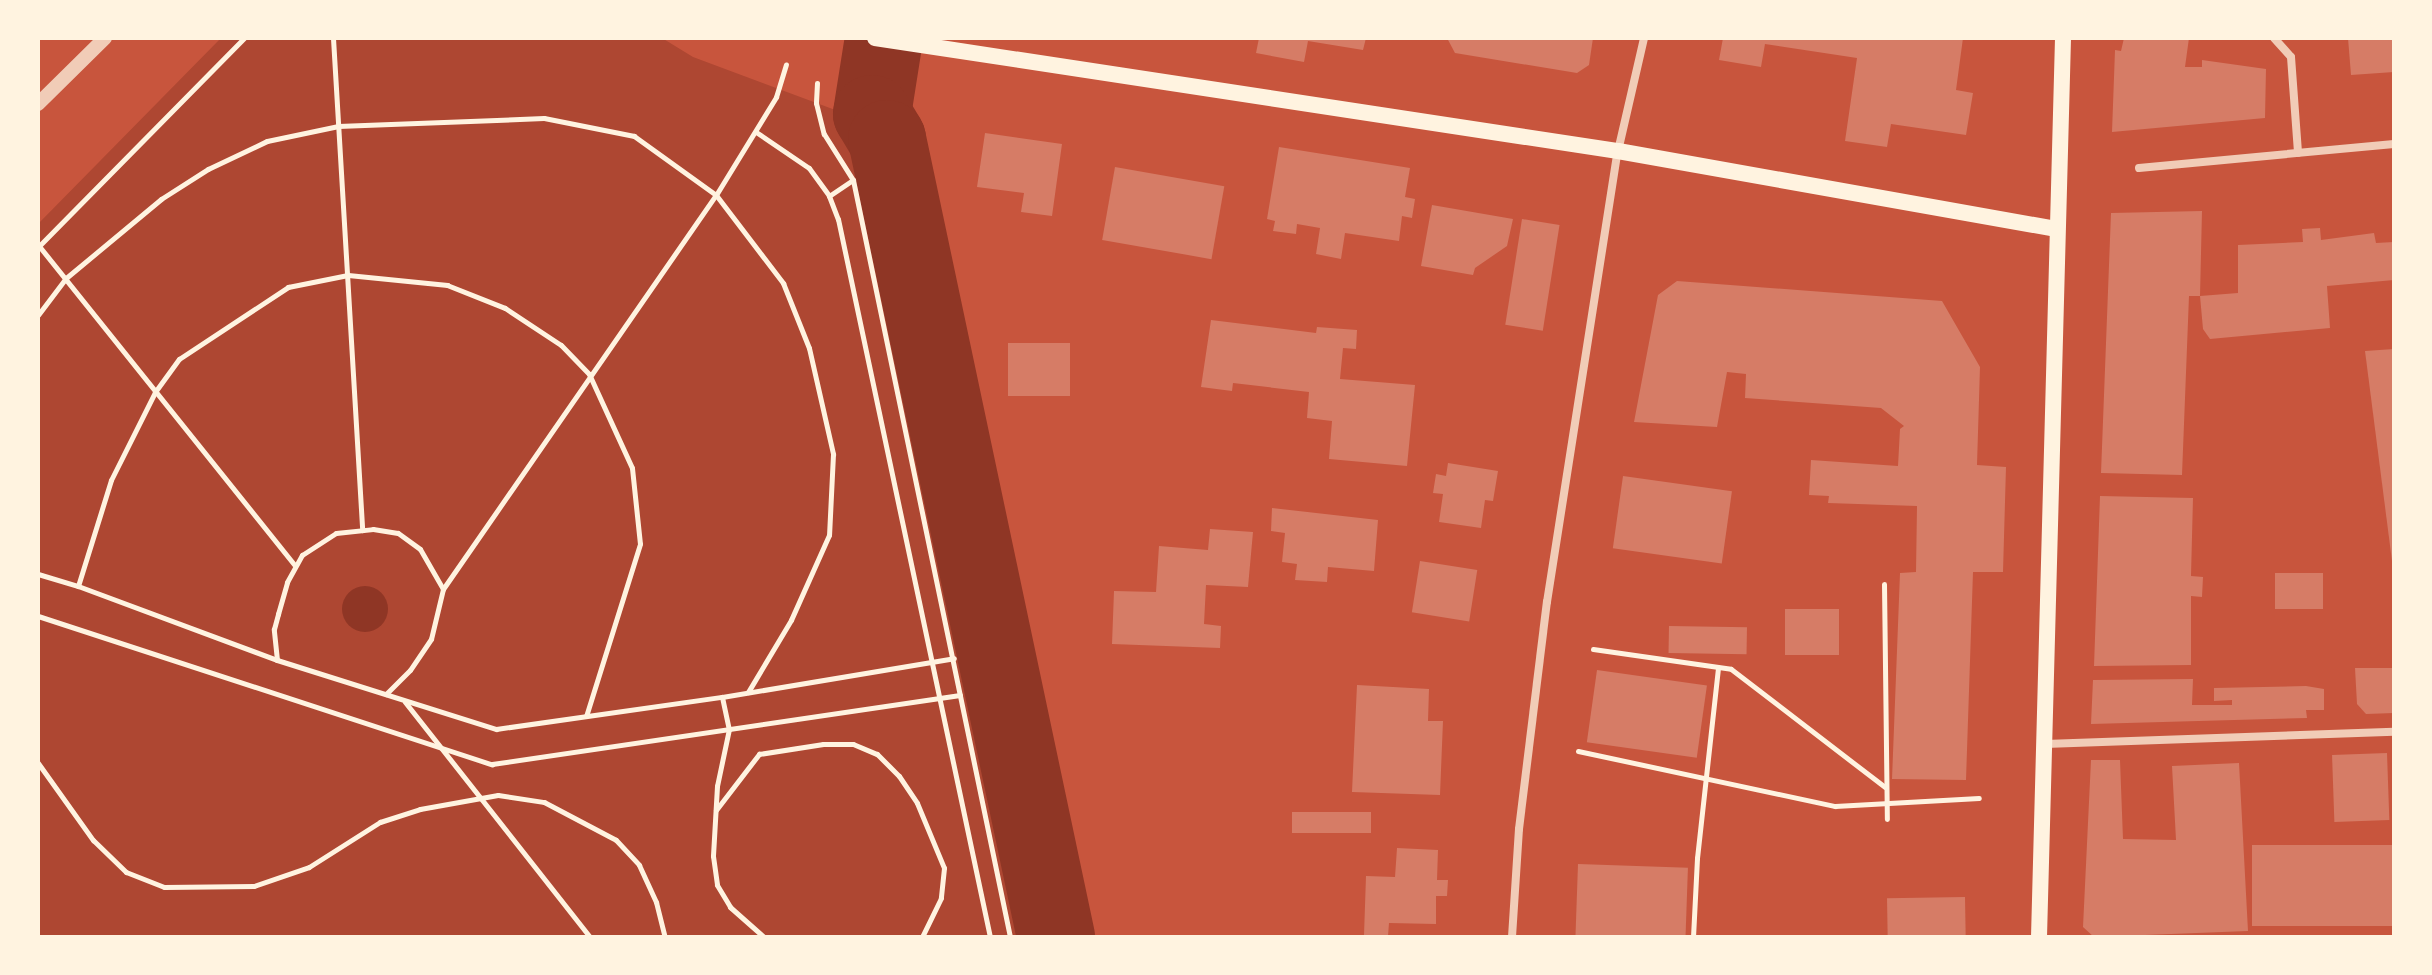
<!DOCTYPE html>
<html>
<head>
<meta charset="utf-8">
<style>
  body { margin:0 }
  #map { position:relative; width:2432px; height:975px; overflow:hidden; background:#c8553d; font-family:"Varela Round",sans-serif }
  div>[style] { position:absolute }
  .green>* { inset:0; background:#ae4732 }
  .water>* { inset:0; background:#8f3625 }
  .round { border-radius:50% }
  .river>* { height:78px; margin:-39px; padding:0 39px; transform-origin:39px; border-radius:39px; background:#8f3625 }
  .building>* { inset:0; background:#d67c66; transform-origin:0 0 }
  .path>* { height:5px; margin:-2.5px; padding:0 2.5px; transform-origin:2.5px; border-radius:2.5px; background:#fff3e0 }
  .minor>* { height:8px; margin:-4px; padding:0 4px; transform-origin:4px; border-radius:4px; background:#f1ccb7 }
  .tertiary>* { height:14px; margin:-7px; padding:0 7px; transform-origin:7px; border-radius:7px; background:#f1ccb7 }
  .secondary>* { height:16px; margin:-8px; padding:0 8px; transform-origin:8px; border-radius:8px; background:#fff3e0 }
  span { translate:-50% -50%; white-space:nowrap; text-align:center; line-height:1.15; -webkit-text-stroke:6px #fff3e0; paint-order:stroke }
  .frame { position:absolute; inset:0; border:40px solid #fff3e0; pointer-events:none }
</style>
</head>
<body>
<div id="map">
  <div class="green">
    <i style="clip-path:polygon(221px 38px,662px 38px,693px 57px,846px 114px,1028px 937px,38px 937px,38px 224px)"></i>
  </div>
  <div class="water">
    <i class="round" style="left:342px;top:586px;width:46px;height:46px"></i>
  </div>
  <div class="river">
    <i style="left:884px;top:38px;width:77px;rotate:99deg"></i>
    <i style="left:872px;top:114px;width:29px;rotate:59deg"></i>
    <i style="left:887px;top:139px;width:816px;rotate:78.04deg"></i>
  </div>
  <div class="building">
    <i style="clip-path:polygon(1259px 38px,1366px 38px,1363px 50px,1308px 41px,1304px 62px,1256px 53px)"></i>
    <i style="clip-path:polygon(1447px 38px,1593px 38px,1589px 65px,1577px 73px,1455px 53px)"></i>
    <i style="clip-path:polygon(1723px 38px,1963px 38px,1956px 90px,1973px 93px,1966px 135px,1891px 124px,1887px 147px,1845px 141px,1857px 58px,1765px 44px,1761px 67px,1719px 60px)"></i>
    <i style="clip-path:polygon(2124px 38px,2189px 38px,2185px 67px,2202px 67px,2202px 60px,2266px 69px,2265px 118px,2112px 132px,2115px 50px,2121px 51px)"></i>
    <i style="clip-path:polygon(2348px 38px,2394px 38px,2394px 72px,2351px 75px)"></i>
    <i style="clip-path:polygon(985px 133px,1062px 144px,1052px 216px,1021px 212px,1024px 193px,977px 187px)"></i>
    <i style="clip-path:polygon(1279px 147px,1410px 168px,1405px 197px,1415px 199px,1412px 218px,1402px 216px,1399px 241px,1345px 233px,1341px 259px,1316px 254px,1320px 228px,1297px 224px,1296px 234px,1273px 231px,1275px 221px,1267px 219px)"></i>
    <i style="left:1115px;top:167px;width:111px;height:74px;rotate:10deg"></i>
    <i style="clip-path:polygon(1432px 205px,1513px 219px,1507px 246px,1475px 268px,1473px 275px,1421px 266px)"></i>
    <i style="clip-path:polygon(2202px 211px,2200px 296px,2189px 296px,2182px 475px,2101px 473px,2111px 213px)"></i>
    <i style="left:1522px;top:219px;width:38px;height:107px;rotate:9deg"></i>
    <i style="clip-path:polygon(2320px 228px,2321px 240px,2374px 233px,2376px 243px,2394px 242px,2394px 280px,2327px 286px,2330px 328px,2210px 339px,2203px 329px,2200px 296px,2238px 293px,2238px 245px,2303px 242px,2302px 229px)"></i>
    <i style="clip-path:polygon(1677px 281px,1942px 301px,1980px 367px,1977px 465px,2006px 467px,2003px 572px,1973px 572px,1966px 780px,1892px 779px,1900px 573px,1916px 572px,1917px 506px,1828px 503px,1829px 496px,1809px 495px,1811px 460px,1898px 466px,1900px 429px,1904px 426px,1881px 408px,1745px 398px,1746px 374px,1727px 372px,1717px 427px,1634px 422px,1658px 295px)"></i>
    <i style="clip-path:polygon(1211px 320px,1316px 333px,1317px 327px,1357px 330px,1356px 349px,1343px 348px,1340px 379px,1415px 385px,1407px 466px,1329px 459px,1332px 421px,1307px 418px,1309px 392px,1233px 383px,1232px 391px,1201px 387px)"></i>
    <i style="left:1008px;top:343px;width:62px;height:53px"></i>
    <i style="clip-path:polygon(2394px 349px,2394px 561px,2392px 561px,2365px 351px)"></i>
    <i style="clip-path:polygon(1448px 463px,1498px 471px,1493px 501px,1485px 500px,1481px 528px,1439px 522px,1443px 494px,1433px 493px,1436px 474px,1446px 476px)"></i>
    <i style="left:1623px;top:476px;width:110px;height:73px;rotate:8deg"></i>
    <i style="clip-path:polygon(2100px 496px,2193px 498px,2191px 576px,2203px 577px,2202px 597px,2191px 596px,2191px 665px,2094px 666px)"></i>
    <i style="clip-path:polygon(1272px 508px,1378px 520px,1374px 571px,1328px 567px,1327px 582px,1295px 580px,1297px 564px,1282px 562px,1285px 533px,1271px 531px)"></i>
    <i style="clip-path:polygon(1210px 529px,1253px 532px,1248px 587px,1206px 585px,1204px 624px,1221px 626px,1220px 648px,1112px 644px,1114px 591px,1156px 592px,1159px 546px,1208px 550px)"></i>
    <i style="left:1420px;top:561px;width:58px;height:52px;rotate:9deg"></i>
    <i style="left:2323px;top:573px;width:36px;height:48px;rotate:90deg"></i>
    <i style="left:1785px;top:609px;width:54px;height:46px"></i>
    <i style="left:1669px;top:626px;width:78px;height:27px;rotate:1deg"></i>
    <i style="clip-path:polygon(2355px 668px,2394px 668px,2394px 713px,2366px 714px,2357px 704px)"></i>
    <i style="left:1597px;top:670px;width:111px;height:73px;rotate:8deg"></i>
    <i style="clip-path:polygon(2193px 679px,2192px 705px,2232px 705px,2232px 700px,2214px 701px,2214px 688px,2306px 686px,2324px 689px,2324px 710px,2306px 710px,2307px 718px,2091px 724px,2093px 680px)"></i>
    <i style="clip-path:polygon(1357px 685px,1429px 689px,1428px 721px,1443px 721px,1440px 795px,1352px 792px)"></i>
    <i style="left:2387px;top:753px;width:67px;height:55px;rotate:88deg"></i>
    <i style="clip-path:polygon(2091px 760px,2120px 760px,2123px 839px,2176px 840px,2172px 766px,2239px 763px,2248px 931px,2094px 937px,2083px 927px)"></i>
    <i style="left:1292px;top:812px;width:79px;height:21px"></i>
    <i style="left:2394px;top:845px;width:81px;height:142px;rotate:90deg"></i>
    <i style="clip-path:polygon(1397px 848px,1438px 850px,1437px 880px,1448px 880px,1447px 896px,1436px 896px,1436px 924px,1389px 923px,1388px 936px,1364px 935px,1366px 876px,1395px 877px)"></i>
    <i style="left:1578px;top:864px;width:110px;height:73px;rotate:2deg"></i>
    <i style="left:1965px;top:897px;width:40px;height:78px;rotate:89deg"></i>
  </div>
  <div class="path">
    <i style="left:333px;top:38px;width:493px;rotate:86.6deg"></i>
    <i style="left:817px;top:83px;width:20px;rotate:93deg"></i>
    <i style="left:816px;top:103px;width:32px;rotate:76deg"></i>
    <i style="left:824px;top:134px;width:54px;rotate:57.8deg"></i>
    <i style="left:853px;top:180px;width:773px;rotate:78.28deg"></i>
    <i style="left:756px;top:132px;width:64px;rotate:34.2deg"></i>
    <i style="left:809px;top:168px;width:34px;rotate:54deg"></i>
    <i style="left:829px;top:196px;width:25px;rotate:69deg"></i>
    <i style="left:838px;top:219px;width:734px;rotate:78.05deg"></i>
    <i style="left:829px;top:196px;width:29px;rotate:-34deg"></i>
    <i style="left:39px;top:246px;width:409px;rotate:51.3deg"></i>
    <i style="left:39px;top:246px;width:292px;rotate:-45.4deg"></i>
    <i style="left:38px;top:315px;width:46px;rotate:-52.9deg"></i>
    <i style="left:66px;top:278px;width:124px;rotate:-39.7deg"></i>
    <i style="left:161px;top:199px;width:56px;rotate:-32.6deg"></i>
    <i style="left:208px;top:169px;width:65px;rotate:-25.4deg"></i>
    <i style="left:267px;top:141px;width:73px;rotate:-11.9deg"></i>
    <i style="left:338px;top:126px;width:206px;rotate:-2.2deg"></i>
    <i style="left:544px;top:118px;width:92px;rotate:11.3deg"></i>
    <i style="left:634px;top:136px;width:101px;rotate:35.7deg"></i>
    <i style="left:716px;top:195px;width:111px;rotate:52.7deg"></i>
    <i style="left:783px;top:283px;width:70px;rotate:68.2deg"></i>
    <i style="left:809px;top:348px;width:109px;rotate:77.2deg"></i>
    <i style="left:833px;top:454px;width:81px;rotate:92.8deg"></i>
    <i style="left:829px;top:535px;width:93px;rotate:114.1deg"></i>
    <i style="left:791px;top:620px;width:84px;rotate:120.8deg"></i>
    <i style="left:38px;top:574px;width:42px;rotate:16.7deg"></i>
    <i style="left:78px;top:586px;width:212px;rotate:20.4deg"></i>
    <i style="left:277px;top:660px;width:230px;rotate:17.5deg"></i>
    <i style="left:496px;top:729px;width:228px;rotate:-8.1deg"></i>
    <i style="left:722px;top:697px;width:235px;rotate:-9.5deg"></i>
    <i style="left:1884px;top:584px;width:235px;rotate:89.3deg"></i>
    <i style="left:78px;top:586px;width:111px;rotate:-72.7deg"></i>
    <i style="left:111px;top:480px;width:98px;rotate:-63.4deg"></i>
    <i style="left:155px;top:392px;width:41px;rotate:-54deg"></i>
    <i style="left:179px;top:359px;width:131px;rotate:-33.4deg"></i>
    <i style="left:288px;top:287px;width:61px;rotate:-11.3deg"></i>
    <i style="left:348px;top:275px;width:100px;rotate:5.8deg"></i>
    <i style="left:447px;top:285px;width:62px;rotate:21.6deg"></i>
    <i style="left:505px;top:308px;width:67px;rotate:33.5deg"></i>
    <i style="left:561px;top:345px;width:40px;rotate:46deg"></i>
    <i style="left:589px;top:374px;width:103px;rotate:65.4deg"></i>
    <i style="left:632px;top:468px;width:76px;rotate:84deg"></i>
    <i style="left:640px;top:544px;width:180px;rotate:107.4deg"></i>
    <i style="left:443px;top:589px;width:479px;rotate:-55.3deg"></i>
    <i style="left:716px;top:195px;width:115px;rotate:-58.5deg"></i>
    <i style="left:776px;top:97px;width:34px;rotate:-73deg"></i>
    <i style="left:38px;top:616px;width:478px;rotate:18.1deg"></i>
    <i style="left:492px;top:764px;width:473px;rotate:-8.4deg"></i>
    <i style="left:1593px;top:649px;width:139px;rotate:8.2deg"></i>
    <i style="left:1731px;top:669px;width:194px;rotate:37.5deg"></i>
    <i style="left:277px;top:660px;width:31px;rotate:-96deg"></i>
    <i style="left:274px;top:629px;width:16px;rotate:-75deg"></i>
    <i style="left:278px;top:614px;width:33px;rotate:-74deg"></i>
    <i style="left:287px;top:582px;width:31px;rotate:-61deg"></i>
    <i style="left:302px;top:555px;width:40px;rotate:-32.9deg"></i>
    <i style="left:336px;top:533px;width:37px;rotate:-6deg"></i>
    <i style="left:373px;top:529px;width:25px;rotate:9deg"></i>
    <i style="left:398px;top:533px;width:27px;rotate:36deg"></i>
    <i style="left:420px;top:549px;width:46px;rotate:60.1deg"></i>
    <i style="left:443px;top:589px;width:51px;rotate:103.5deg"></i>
    <i style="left:431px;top:639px;width:37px;rotate:124deg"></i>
    <i style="left:410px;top:670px;width:34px;rotate:135deg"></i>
    <i style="left:722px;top:697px;width:33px;rotate:78deg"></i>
    <i style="left:729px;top:729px;width:58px;rotate:101.9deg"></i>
    <i style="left:717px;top:786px;width:70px;rotate:93.3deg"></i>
    <i style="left:713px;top:856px;width:29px;rotate:82deg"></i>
    <i style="left:717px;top:885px;width:26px;rotate:59deg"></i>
    <i style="left:730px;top:907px;width:45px;rotate:41.4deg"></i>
    <i style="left:405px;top:702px;width:299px;rotate:51.8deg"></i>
    <i style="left:1578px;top:751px;width:263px;rotate:12.1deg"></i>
    <i style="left:1835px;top:806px;width:144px;rotate:-3.2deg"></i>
    <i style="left:38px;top:763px;width:95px;rotate:54.5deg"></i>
    <i style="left:93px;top:840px;width:46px;rotate:44.1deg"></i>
    <i style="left:126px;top:872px;width:41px;rotate:21.5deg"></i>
    <i style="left:164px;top:887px;width:90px;rotate:-0.6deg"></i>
    <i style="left:254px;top:886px;width:58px;rotate:-19.1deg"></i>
    <i style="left:309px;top:867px;width:84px;rotate:-32.4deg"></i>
    <i style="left:380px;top:822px;width:42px;rotate:-18deg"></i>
    <i style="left:420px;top:809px;width:79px;rotate:-10.2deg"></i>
    <i style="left:498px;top:795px;width:47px;rotate:8.7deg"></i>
    <i style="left:544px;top:802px;width:81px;rotate:27.8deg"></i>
    <i style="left:616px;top:840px;width:34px;rotate:47deg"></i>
    <i style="left:639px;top:865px;width:41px;rotate:65.3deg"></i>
    <i style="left:656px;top:902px;width:36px;rotate:76deg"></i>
    <i style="left:716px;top:810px;width:71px;rotate:-52.5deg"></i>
    <i style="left:759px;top:754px;width:65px;rotate:-8.9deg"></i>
    <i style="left:823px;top:744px;width:30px"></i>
    <i style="left:853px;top:744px;width:26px;rotate:23deg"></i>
    <i style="left:877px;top:754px;width:31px;rotate:45deg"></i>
    <i style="left:899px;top:776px;width:32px;rotate:56deg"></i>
    <i style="left:917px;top:803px;width:70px;rotate:67.4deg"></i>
    <i style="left:944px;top:868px;width:30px;rotate:96deg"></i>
    <i style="left:941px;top:898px;width:43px;rotate:116deg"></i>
    <i style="left:1693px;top:937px;width:79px;rotate:-87.1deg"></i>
    <i style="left:1697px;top:858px;width:192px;rotate:-83.7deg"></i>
  </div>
  <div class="minor">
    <i style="left:2274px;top:38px;width:25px;rotate:48deg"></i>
    <i style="left:2291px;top:57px;width:96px;rotate:85.8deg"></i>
    <i style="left:2139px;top:168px;width:256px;rotate:-5.4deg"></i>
    <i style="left:2045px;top:744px;width:349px;rotate:-2deg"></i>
    <i style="left:1512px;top:937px;width:108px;rotate:-86.3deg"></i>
    <i style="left:1519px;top:829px;width:229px;rotate:-83deg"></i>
    <i style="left:1547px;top:602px;width:457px;rotate:-81.1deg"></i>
    <i style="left:1618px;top:151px;width:116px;rotate:-77deg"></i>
  </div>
  <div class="tertiary">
    <i style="left:38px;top:104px;width:94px;rotate:-44.6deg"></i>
  </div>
  <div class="secondary">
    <i style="left:875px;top:38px;width:752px;rotate:8.65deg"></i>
    <i style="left:1618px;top:151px;width:446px;rotate:10.1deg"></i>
    <i style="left:2039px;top:937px;width:899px;rotate:-88.47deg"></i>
  </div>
  <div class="frame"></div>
</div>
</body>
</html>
